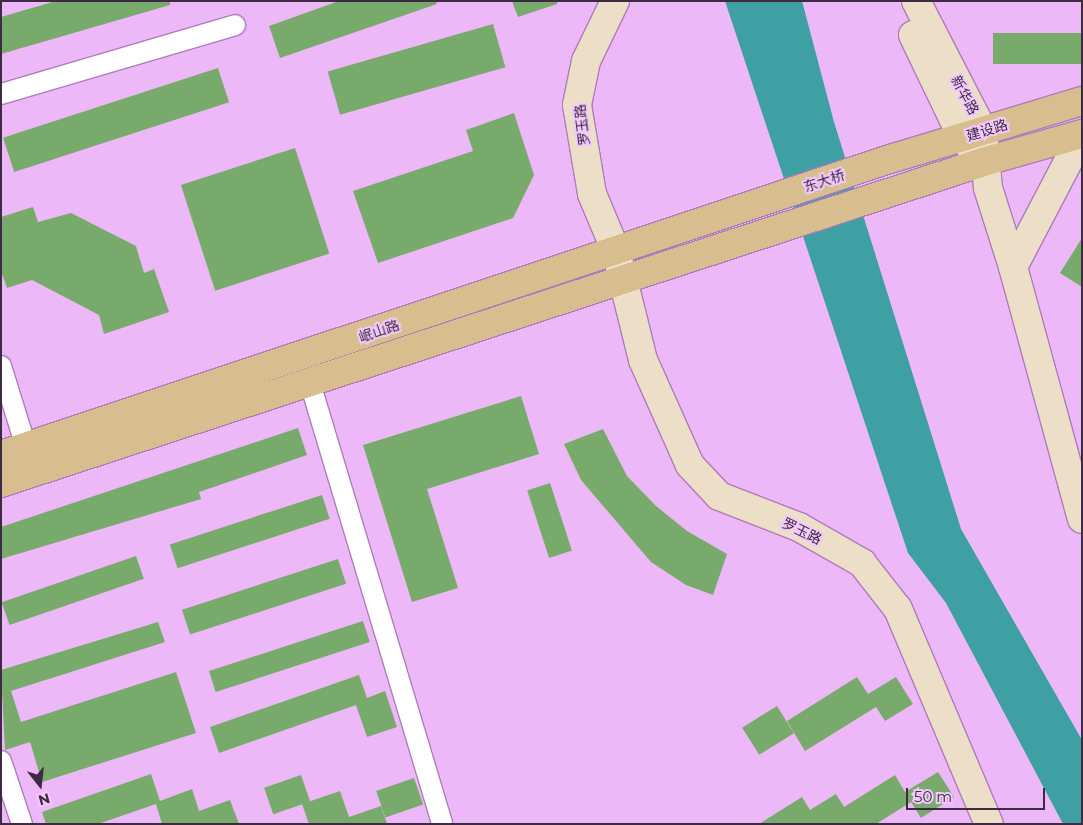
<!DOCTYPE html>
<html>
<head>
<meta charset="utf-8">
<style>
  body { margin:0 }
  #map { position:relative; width:1083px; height:825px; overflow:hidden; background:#ecb8f8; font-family:Montserrat,"Noto Sans SC",sans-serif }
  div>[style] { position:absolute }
  .water>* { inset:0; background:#3fa0a4 }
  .building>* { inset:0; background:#78aa6c; transform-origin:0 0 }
  .roads { filter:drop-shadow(1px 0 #ad7cb9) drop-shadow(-1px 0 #ad7cb9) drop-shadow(0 1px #ad7cb9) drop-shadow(0 -1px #ad7cb9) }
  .minor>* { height:20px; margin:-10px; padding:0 10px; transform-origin:10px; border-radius:10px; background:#fff }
  .secondary>* { height:28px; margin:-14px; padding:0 14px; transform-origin:14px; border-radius:14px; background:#ecdec7 }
  .primary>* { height:28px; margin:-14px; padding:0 14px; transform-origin:14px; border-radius:14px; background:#d8be8e }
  span { translate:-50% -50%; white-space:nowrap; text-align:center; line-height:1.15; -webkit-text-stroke:4px #f3c9fd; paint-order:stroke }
  .street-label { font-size:14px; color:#3e2a43 }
  .frame { position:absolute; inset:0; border:2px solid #3e2a43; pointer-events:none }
  .north { position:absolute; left:15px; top:760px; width:50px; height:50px; -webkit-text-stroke:4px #f3c9fd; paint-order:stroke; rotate:164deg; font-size:14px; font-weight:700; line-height:20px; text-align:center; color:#3e2a43 }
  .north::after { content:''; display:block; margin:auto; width:18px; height:22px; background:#3e2a43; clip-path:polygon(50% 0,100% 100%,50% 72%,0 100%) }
  .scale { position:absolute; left:906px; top:788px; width:139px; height:22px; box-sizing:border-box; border:2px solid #3e2a43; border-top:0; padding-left:6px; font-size:15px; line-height:18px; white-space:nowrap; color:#3e2a43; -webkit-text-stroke:4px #f3c9fd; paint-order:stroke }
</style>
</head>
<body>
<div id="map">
  <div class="water">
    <i style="clip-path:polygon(725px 1px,802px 1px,834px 122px,961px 529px,1082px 740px,1082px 824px,1063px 824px,946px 603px,908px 553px)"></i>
  </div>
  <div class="building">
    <i style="clip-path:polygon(56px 1px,170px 1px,170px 5px,1px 54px,1px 17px)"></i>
    <i style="clip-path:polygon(339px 1px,436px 1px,437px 4px,280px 58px,269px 26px)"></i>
    <i style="clip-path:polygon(512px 1px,557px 1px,557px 4px,518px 17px)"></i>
    <i style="left:493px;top:24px;width:45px;height:172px;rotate:74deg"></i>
    <i style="left:1082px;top:33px;width:31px;height:89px;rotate:90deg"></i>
    <i style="left:218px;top:68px;width:36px;height:226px;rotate:72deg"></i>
    <i style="clip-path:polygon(514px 113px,534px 175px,513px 218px,378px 263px,353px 191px,473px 151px,466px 130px)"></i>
    <i style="left:295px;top:148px;width:111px;height:120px;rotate:72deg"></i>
    <i style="clip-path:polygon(33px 207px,38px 222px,71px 213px,136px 246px,144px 273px,154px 269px,169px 312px,104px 334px,99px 315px,32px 280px,7px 288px,1px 271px,1px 217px)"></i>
    <i style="clip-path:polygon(1082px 238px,1082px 287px,1060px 273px)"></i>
    <i style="clip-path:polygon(521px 396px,539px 454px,427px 489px,458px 588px,412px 602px,363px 445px)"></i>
    <i style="clip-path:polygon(298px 428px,307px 455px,199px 492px,201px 499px,1px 559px,1px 527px)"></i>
    <i style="clip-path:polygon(603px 429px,627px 476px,656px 506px,687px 531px,727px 554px,713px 595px,686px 585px,651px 562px,581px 480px,564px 444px)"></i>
    <i style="left:550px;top:483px;width:71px;height:24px;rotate:72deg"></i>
    <i style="left:322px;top:495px;width:25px;height:160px;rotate:72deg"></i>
    <i style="left:136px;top:556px;width:24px;height:142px;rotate:71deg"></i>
    <i style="left:338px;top:559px;width:26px;height:164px;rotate:72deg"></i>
    <i style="left:363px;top:621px;width:22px;height:162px;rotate:72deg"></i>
    <i style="clip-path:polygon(158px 622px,165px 642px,11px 691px,21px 722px,176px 672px,196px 733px,42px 782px,30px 742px,5px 750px,1px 670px)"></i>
    <i style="clip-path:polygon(359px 675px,367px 698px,385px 691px,397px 727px,367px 737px,356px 705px,219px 753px,210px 727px)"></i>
    <i style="clip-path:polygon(857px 677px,868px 694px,896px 677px,913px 704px,885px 721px,876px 707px,805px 751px,787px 721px)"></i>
    <i style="left:777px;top:706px;width:32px;height:41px;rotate:58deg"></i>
    <i style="clip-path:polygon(938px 772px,954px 797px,921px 818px,911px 802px,876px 824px,759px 824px,802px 797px,810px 810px,836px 794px,844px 807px,895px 775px,905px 792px)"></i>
    <i style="clip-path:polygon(151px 774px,160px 801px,192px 789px,199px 811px,230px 800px,239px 824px,162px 824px,156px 804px,98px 824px,46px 824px,42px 812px)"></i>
    <i style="left:301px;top:775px;width:28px;height:39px;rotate:71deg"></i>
    <i style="left:414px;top:778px;width:28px;height:40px;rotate:71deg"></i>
    <i style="clip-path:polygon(340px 791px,349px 817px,381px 806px,387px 824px,309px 824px,302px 804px)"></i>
  </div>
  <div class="roads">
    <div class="minor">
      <i style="left:1px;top:94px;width:244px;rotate:-16.4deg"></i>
      <i style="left:1px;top:366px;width:85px;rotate:72.8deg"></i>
      <i style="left:310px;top:383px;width:460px;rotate:73.3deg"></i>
      <i style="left:1px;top:761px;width:66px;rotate:71.6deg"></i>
    </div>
    <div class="secondary">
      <i style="left:615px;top:1px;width:67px;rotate:115.8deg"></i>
      <i style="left:586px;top:61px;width:45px;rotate:101.6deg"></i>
      <i style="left:577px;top:105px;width:90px;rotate:80.4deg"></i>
      <i style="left:592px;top:194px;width:62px;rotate:67.2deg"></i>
      <i style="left:616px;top:251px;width:112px;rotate:76.1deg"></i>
      <i style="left:643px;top:360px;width:115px;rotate:65.9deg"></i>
      <i style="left:690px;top:465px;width:42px;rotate:46.9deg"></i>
      <i style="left:719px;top:496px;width:86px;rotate:21.2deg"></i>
      <i style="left:799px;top:527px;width:73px;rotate:29.7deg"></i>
      <i style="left:862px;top:563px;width:58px;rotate:52deg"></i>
      <i style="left:898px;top:609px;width:233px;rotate:67.1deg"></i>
      <i style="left:916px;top:1px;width:146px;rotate:62.7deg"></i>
      <i style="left:983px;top:131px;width:57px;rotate:85deg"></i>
      <i style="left:988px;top:188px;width:83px;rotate:72.4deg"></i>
      <i style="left:1013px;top:267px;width:261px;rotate:74.7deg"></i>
      <i style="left:913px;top:35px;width:113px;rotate:64.3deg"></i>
      <i style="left:962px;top:137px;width:23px;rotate:50deg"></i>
      <i style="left:1013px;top:267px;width:149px;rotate:-62.4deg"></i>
    </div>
    <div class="primary">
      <i style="left:1px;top:455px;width:940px;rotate:-18.42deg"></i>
      <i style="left:893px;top:158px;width:197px;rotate:-16.8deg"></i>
      <i style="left:1px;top:483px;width:1033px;rotate:-18.1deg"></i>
      <i style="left:983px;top:162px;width:103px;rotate:-15.8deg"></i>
    </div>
  </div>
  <div class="street-label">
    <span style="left:965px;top:95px;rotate:62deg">新华路</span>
    <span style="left:582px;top:125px;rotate:-97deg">罗玉路</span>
    <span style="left:987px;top:130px;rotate:-17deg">建设路</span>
    <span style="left:824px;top:181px;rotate:-18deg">东大桥</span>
    <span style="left:379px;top:331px;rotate:-19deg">岷山路</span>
    <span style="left:802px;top:531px;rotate:26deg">罗玉路</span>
  </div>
  <div class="frame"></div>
  <div class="north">N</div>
  <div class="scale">50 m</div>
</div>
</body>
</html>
